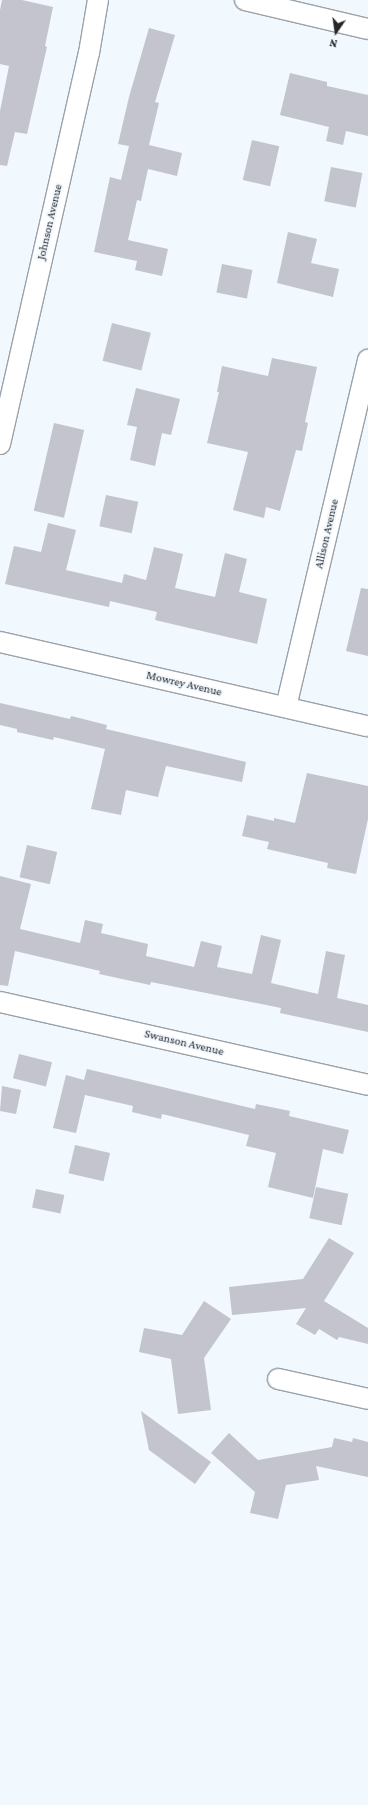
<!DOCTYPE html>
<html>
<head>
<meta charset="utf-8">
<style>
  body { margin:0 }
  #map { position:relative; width:368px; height:1805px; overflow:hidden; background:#f1f8fe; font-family:"Crimson Pro",serif }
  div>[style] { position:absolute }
  .building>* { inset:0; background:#c3c4ce; transform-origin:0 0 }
  .roads { filter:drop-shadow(1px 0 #9aa2a9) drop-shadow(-1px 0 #9aa2a9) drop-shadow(0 1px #9aa2a9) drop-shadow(0 -1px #9aa2a9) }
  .street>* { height:20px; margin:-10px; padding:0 10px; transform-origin:10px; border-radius:10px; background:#fff }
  span { translate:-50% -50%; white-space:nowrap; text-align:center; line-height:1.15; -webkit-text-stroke:3.5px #f1f8fe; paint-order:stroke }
  .street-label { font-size:12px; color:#25282b }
  .north { position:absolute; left:316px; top:12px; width:40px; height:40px; -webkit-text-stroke:3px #f1f8fe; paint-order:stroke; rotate:193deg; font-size:11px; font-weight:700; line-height:16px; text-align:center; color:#25282b }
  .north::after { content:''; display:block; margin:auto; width:14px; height:18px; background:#25282b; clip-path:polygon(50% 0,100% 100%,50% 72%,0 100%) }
</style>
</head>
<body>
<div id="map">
  <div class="building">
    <i style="clip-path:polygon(2px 0,22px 0,53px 7px,45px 46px,47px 47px,27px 134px,15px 132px,7px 166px,0 165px,0 111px,9px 66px,0 64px,0 10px)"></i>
    <i style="clip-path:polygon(149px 28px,175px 35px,155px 102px,159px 103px,149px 145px,182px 153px,177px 176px,148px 169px,141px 201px,137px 200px,128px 240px,168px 249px,162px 276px,135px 270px,137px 261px,94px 252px,110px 177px,121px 180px,129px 146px,118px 144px,129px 97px)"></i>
    <i style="clip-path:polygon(290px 73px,327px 82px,327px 86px,368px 95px,368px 136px,346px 131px,343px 145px,326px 141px,329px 127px,280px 115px)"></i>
    <i style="left:252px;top:140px;width:28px;height:41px;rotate:13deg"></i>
    <i style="left:331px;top:167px;width:32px;height:35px;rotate:11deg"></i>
    <i style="clip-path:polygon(288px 232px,317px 239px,311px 263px,339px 269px,333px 297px,277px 283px)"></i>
    <i style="left:222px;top:264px;width:31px;height:29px;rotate:11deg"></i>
    <i style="left:112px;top:323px;width:40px;height:39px;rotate:14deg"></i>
    <i style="clip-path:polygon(272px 358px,317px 367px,305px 422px,308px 423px,302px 451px,296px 450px,280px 511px,266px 507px,264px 518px,233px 510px,248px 452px,207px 443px,219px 392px,217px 392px,222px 366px,268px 376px)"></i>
    <i style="clip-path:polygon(136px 388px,180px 399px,171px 435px,162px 433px,155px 466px,130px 460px,137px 427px,127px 425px)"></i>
    <i style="left:54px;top:423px;width:31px;height:90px;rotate:13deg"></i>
    <i style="left:106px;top:495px;width:33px;height:32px;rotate:12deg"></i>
    <i style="clip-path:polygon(48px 523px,76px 530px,66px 570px,122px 583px,124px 574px,146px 580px,154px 547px,183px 554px,175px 588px,215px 597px,225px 553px,247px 559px,239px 592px,267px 599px,257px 644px,155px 620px,157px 612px,110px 601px,109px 607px,5px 584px,14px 546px,41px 552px)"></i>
    <i style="clip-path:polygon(361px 588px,368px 589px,368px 656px,346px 651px)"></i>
    <i style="clip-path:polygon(0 703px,70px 719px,71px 716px,107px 725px,106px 729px,246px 762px,242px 782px,166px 766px,158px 797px,126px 790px,121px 815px,91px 809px,105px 749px,54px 737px,53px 740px,17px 732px,17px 729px,0 725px)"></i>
    <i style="clip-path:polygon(307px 773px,368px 786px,368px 819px,356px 874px,327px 868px,328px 863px,267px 849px,269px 842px,242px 836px,247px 815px,274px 821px,274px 818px,295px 823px)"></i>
    <i style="left:27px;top:845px;width:31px;height:33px;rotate:13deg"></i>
    <i style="clip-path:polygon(0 876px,31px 884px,20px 929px,80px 943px,85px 920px,103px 924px,101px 933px,148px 944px,146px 956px,194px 967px,201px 941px,222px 946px,217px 967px,252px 974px,261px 935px,281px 940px,271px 983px,318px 994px,326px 951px,345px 955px,337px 998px,368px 1005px,368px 1032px,280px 1013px,281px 1008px,151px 982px,150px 985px,99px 974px,100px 971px,15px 951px,8px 986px,0 985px)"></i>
    <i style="left:19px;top:1054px;width:34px;height:25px;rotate:14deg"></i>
    <i style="clip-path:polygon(87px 1069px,255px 1109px,256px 1104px,290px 1111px,289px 1116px,349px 1130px,343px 1154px,323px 1149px,313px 1198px,268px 1187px,276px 1153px,246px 1146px,249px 1135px,162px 1114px,161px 1119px,132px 1112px,133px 1106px,85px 1095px,76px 1133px,53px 1128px,66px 1075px,84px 1080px)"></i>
    <i style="clip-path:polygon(2px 1086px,21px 1090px,16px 1114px,0 1111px)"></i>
    <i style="left:75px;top:1145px;width:36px;height:29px;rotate:13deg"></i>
    <i style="left:316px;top:1187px;width:33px;height:32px;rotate:12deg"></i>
    <i style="left:36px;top:1189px;width:29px;height:19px;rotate:12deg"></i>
    <i style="clip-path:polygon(329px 1238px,354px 1253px,324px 1301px,368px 1328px,368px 1344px,339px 1337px,337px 1340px,319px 1329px,315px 1335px,296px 1324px,306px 1308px,232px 1315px,229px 1287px,303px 1279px)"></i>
    <i style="clip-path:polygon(204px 1301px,231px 1319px,204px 1358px,211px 1410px,178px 1414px,171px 1359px,139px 1352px,144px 1328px,182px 1335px)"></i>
    <i style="clip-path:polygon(141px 1411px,211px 1462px,195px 1484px,149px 1450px)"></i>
    <i style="clip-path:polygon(229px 1433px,258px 1460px,332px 1447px,334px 1438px,352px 1442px,353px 1438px,368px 1442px,368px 1477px,316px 1466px,319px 1480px,286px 1485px,278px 1519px,250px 1513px,255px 1492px,211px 1453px)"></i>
  </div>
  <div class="roads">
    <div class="street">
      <i style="left:245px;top:0;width:126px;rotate:13.3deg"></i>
      <i style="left:0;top:444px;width:401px;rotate:-77.2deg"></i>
      <i style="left:89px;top:53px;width:54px;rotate:-80.4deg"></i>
      <i style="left:0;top:642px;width:377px;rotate:12.9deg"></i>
      <i style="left:286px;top:707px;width:357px;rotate:-76.7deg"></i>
      <i style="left:0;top:1002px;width:377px;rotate:12.7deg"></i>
      <i style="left:278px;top:1379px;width:92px;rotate:12.5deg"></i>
    </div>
  </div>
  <div class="street-label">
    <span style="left:50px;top:222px;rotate:-77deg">Johnson Avenue</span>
    <span style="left:327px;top:534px;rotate:-77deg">Allison Avenue</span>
    <span style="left:184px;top:684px;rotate:13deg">Mowrey Avenue</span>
    <span style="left:184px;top:1043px;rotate:13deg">Swanson Avenue</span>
  </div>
  <div class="north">N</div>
</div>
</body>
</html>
